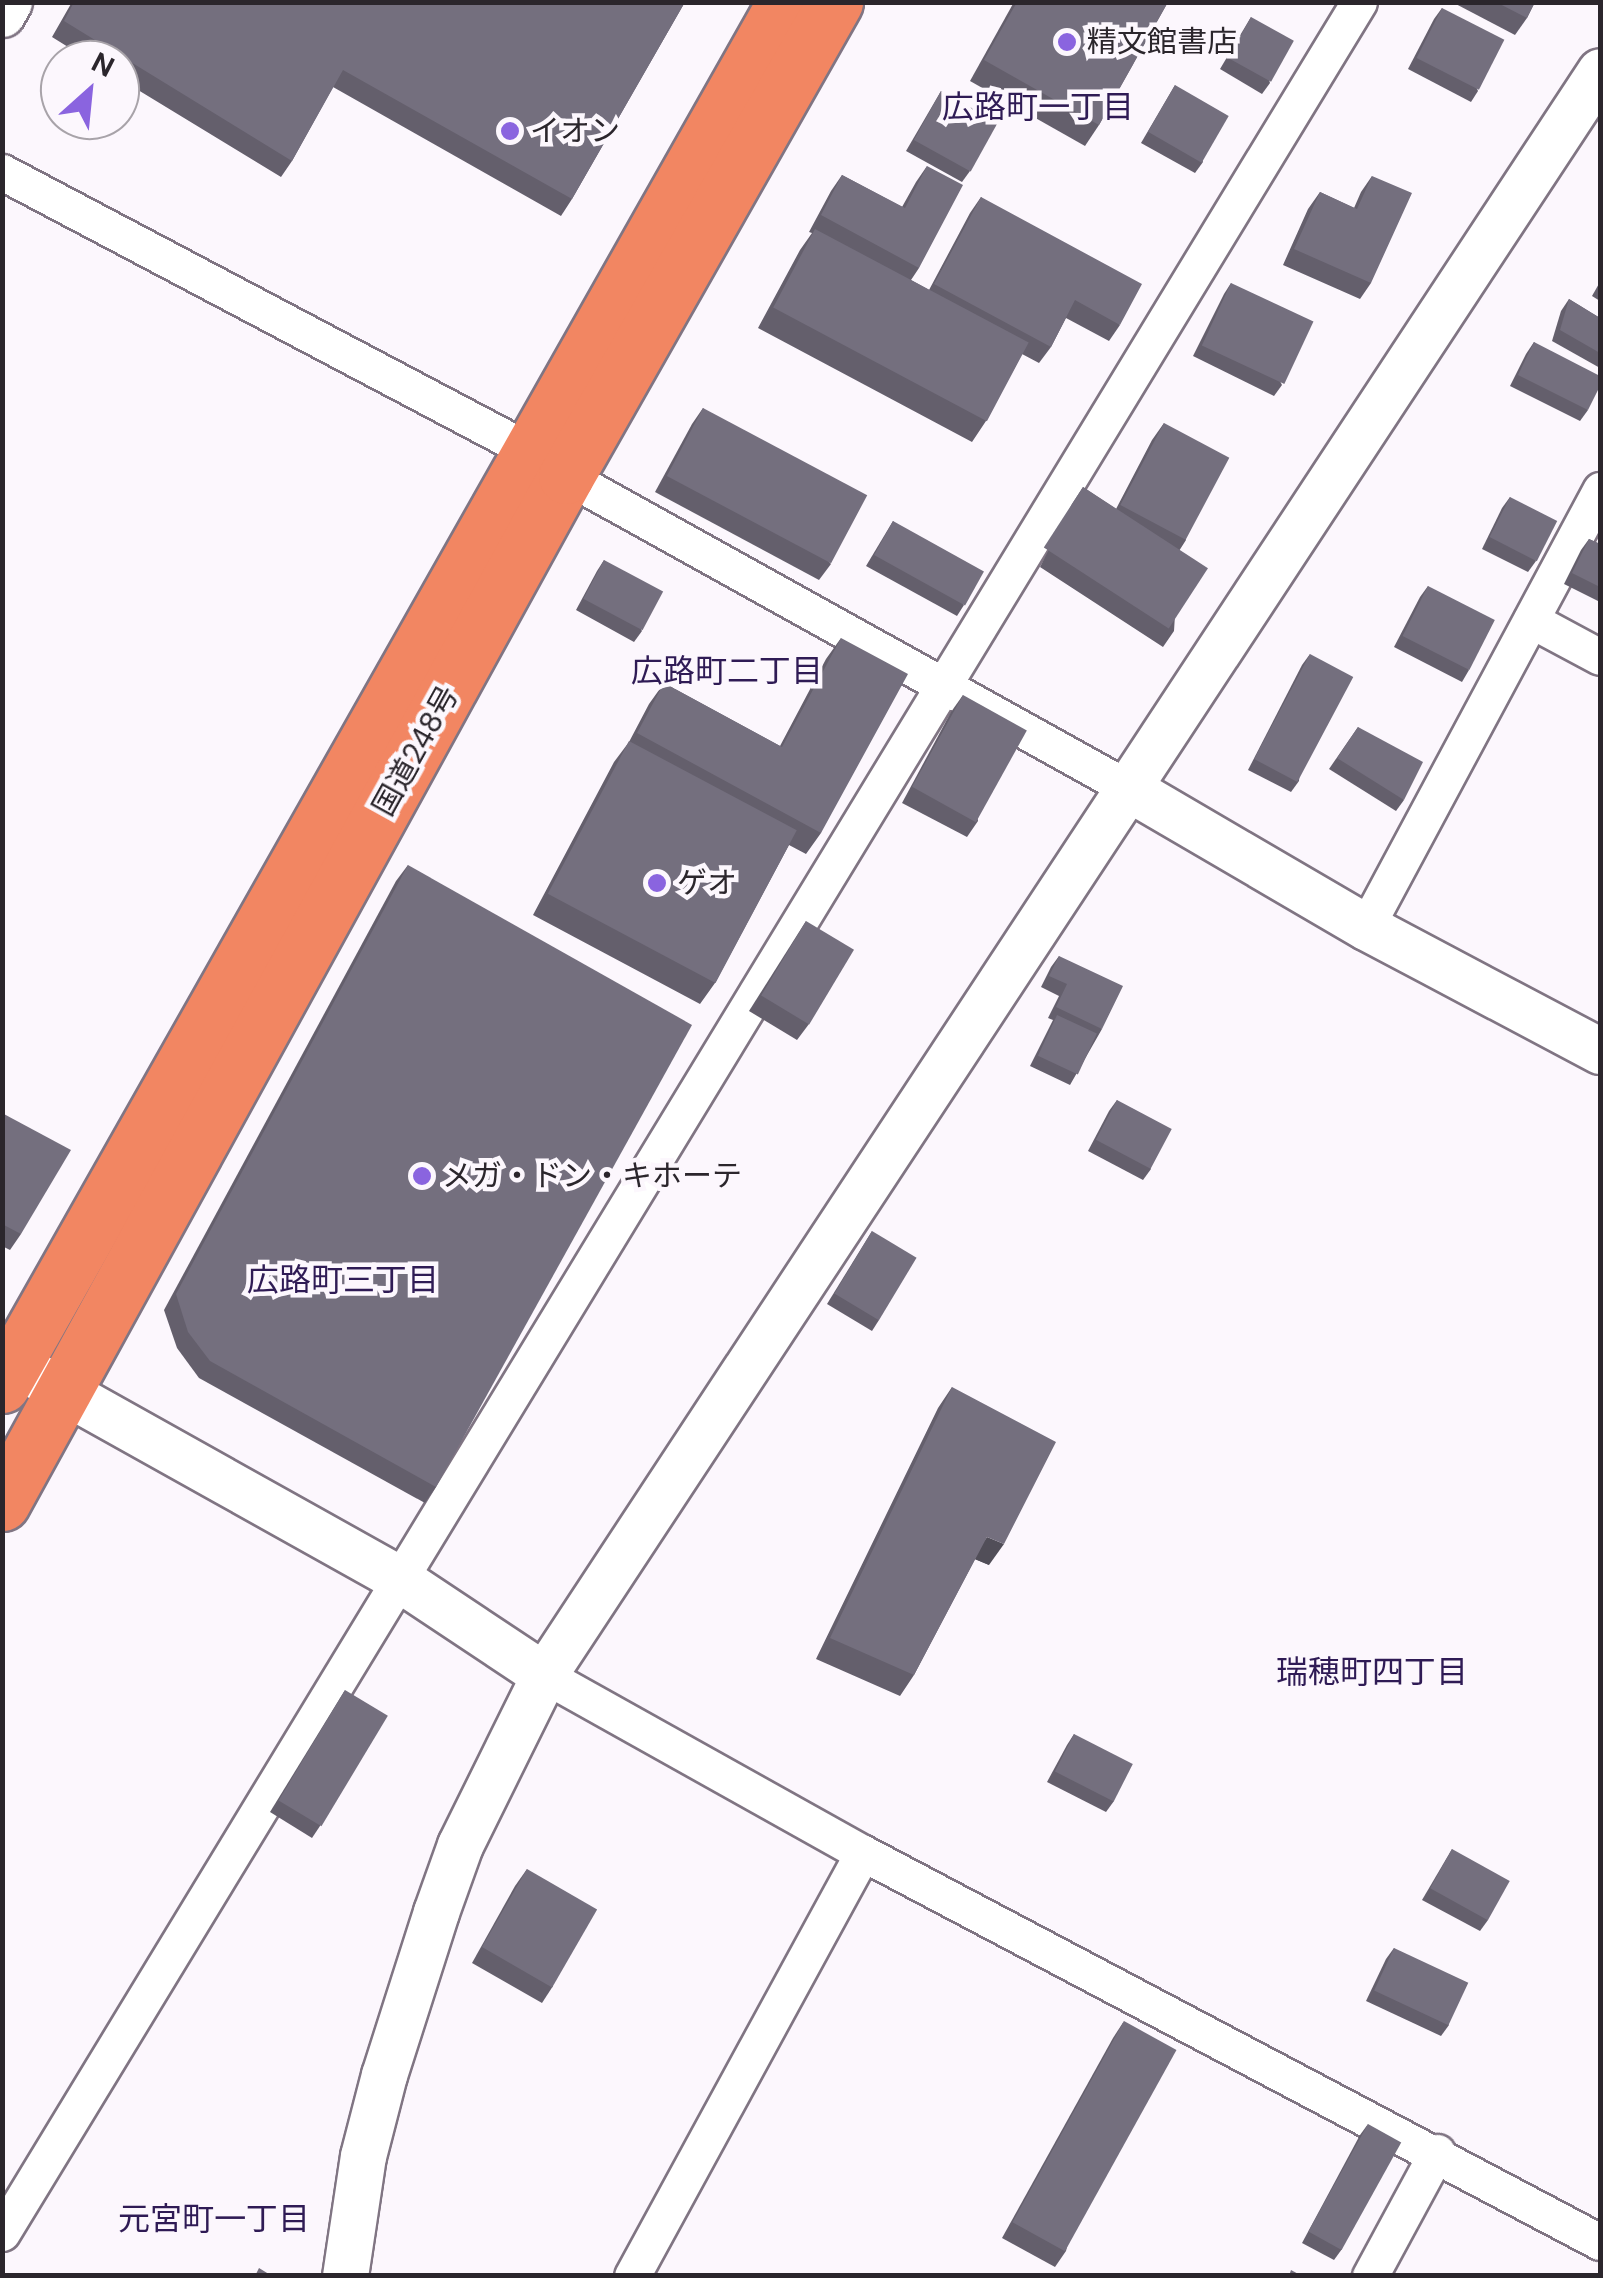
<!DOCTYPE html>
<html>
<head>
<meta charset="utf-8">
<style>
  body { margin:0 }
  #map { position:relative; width:1603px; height:2278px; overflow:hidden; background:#fcf7fd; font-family:"DM Sans","Noto Sans JP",sans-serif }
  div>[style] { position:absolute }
  .roads { filter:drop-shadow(2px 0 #807583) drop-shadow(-2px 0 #807583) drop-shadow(0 2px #807583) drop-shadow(0 -2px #807583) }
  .minor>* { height:35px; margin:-17.5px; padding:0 17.5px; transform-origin:17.5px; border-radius:17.5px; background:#fff }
  .tertiary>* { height:45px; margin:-22.5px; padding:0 22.5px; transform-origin:22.5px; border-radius:22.5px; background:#fff }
  .trunk>* { height:55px; margin:-27.5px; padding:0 27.5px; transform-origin:27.5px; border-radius:27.5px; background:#f28662 }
  .wall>* { inset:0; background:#645f6c }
  .shaded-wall>* { inset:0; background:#514e58 }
  .building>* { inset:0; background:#746f7e; transform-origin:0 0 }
  .dots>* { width:28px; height:28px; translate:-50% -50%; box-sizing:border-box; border:5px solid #fcf7fd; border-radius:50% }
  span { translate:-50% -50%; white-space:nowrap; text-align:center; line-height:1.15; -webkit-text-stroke:9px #fcf7fd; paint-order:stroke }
  .poi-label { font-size:30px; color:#2b262c }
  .left { translate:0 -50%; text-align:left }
  .street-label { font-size:30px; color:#2b262c }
  .neighbourhood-label { font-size:32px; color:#2f1b55 }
  .frame { position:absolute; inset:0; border:5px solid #2b262c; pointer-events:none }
  .north { position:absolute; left:40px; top:40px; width:100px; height:100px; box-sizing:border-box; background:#fcf7fd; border:2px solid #a8a3a9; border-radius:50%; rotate:27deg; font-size:28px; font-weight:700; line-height:40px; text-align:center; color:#2b262c }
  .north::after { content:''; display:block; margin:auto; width:35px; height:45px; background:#8a64df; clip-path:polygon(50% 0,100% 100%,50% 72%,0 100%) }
</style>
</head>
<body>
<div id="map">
  <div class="roads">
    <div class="minor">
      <i style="left:2px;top:172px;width:602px;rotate:27.84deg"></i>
      <i style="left:566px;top:476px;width:643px;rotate:29.04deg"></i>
      <i style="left:1531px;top:620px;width:78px;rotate:28.2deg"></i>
      <i style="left:1366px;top:927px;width:496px;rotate:-61.8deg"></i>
      <i style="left:544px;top:1675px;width:365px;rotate:29.2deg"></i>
      <i style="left:863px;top:1853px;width:833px;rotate:27.83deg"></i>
      <i style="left:2px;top:2233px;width:2611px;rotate:-58.69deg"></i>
      <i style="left:632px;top:2276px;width:482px;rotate:-61.4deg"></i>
      <i style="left:1370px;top:2276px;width:141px;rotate:-61.6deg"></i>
    </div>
    <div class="tertiary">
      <i style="left:2px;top:14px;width:14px;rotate:-60deg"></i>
      <i style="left:1128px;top:788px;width:276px;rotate:30.3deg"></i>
      <i style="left:1366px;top:927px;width:265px;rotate:27.9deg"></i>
      <i style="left:33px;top:1374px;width:422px;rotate:29.2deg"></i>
      <i style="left:401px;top:1580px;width:172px;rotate:33.6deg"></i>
      <i style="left:345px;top:2276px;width:121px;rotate:-81.5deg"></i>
      <i style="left:363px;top:2156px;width:84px;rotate:-75.5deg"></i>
      <i style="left:384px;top:2075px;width:171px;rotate:-72.3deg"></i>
      <i style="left:436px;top:1912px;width:71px;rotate:-70.3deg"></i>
      <i style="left:460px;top:1845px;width:190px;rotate:-63.7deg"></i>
      <i style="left:544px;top:1675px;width:1920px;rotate:-56.64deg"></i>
    </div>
    <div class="trunk">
      <i style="left:2px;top:1385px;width:1589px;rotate:-60.48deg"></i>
      <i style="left:2px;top:1503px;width:1172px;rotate:-61.23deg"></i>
      <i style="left:566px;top:476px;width:545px;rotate:-60.42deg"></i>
    </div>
  </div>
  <div class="wall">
    <i style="clip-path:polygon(72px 2px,685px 2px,572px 199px,561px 216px,333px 87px,292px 161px,281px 177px,120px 79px,120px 60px,89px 60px,52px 37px)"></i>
    <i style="clip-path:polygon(1014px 2px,1168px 2px,1099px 125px,1085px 146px,970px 81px)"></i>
    <i style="clip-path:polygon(1452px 2px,1535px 2px,1527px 18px,1515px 35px)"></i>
    <i style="clip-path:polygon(1442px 8px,1478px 91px,1471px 102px,1408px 69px,1434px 19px)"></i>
    <i style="clip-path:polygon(1251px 17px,1270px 83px,1262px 94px,1220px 69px)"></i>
    <i style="clip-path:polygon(1175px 85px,1203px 162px,1195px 173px,1141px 143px)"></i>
    <i style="clip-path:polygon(941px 91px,970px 171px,962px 182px,906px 151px)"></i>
    <i style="clip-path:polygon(927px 166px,919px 268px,911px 280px,929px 290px,970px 213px,981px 197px,1120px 325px,1109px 341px,1066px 318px,1051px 347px,1039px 363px,1022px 354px,986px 421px,972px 442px,758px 328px,800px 250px,812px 233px,809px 232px,831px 191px,842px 175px,902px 207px,916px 182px)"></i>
    <i style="clip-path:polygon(1372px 176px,1371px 283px,1360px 299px,1283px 265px,1308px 209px,1320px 192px,1354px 208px,1361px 192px)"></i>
    <i style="clip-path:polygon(1600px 282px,1600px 301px,1592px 296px)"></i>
    <i style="clip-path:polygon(1231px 283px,1282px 385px,1274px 396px,1193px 356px,1224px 294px)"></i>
    <i style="clip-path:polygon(1569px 299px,1600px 318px,1600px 368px,1552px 341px,1561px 311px)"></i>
    <i style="clip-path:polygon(1534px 342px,1588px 410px,1580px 421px,1510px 386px,1526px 354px)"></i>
    <i style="clip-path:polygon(703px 408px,831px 564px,819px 580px,655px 492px,692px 424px)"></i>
    <i style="clip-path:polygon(1164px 423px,1186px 540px,1179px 551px,1174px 631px,1163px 647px,1040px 567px,1072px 504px,1083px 487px,1116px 509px,1152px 440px)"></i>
    <i style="clip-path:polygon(1510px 497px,1536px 561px,1528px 572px,1482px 549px,1502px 508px)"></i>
    <i style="clip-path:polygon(893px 521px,964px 605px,957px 616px,866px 566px)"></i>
    <i style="clip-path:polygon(1589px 539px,1600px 544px,1600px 602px,1564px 584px,1581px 550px)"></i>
    <i style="clip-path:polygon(604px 560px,642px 631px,634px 642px,576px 610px,597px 571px)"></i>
    <i style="clip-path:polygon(1428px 586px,1469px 670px,1462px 682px,1394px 647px,1420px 597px)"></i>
    <i style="clip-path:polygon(841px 638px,821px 833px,806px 854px,789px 845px,715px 983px,700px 1004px,533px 915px,614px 762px,629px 742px,649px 704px,664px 683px,780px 746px,826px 659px)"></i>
    <i style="clip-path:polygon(1310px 654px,1299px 781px,1291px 792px,1248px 770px,1302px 665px)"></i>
    <i style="clip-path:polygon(963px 695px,978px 821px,967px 837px,902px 803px,951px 712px)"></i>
    <i style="clip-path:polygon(1358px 727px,1404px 800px,1396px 811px,1329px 769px)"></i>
    <i style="clip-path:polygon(408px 865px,436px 1487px,425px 1503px,199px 1378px,177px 1348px,164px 1310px,396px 881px)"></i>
    <i style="clip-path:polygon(806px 921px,809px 1024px,797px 1040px,749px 1011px)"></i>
    <i style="clip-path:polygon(1059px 956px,1102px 1029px,1070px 1085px,1030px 1066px,1053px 1020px,1048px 1018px,1059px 996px,1041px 987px,1051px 967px)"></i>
    <i style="clip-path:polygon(1117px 1100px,1151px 1169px,1143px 1180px,1088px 1151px,1109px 1111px)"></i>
    <i style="clip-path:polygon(2px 1113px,21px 1234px,10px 1250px,2px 1246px)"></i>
    <i style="clip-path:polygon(872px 1231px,879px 1320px,872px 1331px,827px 1304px)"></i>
    <i style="clip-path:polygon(952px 1387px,989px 1565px,975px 1559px,914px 1675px,900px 1696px,816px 1659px,938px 1408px)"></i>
    <i style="clip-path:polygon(345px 1690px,320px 1826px,312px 1838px,270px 1812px)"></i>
    <i style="clip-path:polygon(1074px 1734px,1114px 1801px,1106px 1812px,1047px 1782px,1067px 1745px)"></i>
    <i style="clip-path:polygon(1452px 1849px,1488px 1920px,1480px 1931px,1422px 1900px)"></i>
    <i style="clip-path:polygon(527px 1869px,553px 1986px,542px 2003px,472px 1963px,515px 1886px)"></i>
    <i style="clip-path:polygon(1394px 1948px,1449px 2025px,1441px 2036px,1366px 2001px,1386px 1959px)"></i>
    <i style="clip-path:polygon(1124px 2021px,1066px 2251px,1055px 2267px,1002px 2238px,1113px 2038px)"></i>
    <i style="clip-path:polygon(1368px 2124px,1342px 2249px,1334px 2260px,1302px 2243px,1360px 2135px)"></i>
  </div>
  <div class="shaded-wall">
    <i style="clip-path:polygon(987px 1537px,1004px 1544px,989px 1565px,972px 1558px)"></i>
  </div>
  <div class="building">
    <i style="clip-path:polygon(74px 2px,685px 2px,572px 199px,343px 70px,292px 161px,64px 21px)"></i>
    <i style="clip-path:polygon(1017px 2px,1168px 2px,1099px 125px,984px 60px)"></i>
    <i style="clip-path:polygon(1496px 2px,1535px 2px,1527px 18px)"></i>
    <i style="left:1442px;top:8px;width:70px;height:56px;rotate:27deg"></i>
    <i style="left:1251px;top:17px;width:49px;height:47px;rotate:29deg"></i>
    <i style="left:1175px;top:85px;width:62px;height:54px;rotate:30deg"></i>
    <i style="left:941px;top:91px;width:65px;height:56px;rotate:29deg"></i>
    <i style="clip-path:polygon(927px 166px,963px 185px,919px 268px,821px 215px,842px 175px,905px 208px)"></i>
    <i style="clip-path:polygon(1372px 176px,1412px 193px,1371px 283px,1294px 249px,1320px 192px,1357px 209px)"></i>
    <i style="clip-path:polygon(981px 197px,1142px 284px,1120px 325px,1075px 300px,1051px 347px,934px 284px)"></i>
    <i style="left:815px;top:229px;width:242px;height:89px;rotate:28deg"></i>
    <i style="left:1231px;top:283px;width:91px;height:69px;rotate:25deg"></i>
    <i style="clip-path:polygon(1569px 299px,1600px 318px,1600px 353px,1560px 330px)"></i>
    <i style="clip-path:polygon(1534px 342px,1600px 376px,1600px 386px,1588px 410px,1518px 375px)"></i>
    <i style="left:703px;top:408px;width:186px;height:77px;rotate:28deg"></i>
    <i style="left:1164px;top:423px;width:74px;height:93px;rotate:28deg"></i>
    <i style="left:1083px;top:487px;width:149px;height:72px;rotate:33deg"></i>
    <i style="left:1510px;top:497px;width:53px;height:45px;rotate:27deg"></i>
    <i style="left:893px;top:521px;width:104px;height:39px;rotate:29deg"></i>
    <i style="clip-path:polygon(1589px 539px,1600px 544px,1600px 587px,1572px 573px)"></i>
    <i style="left:604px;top:560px;width:67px;height:44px;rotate:28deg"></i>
    <i style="left:1428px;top:586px;width:75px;height:56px;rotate:27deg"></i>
    <i style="clip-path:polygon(841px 638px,908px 674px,821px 833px,637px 733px,664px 683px,782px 747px)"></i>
    <i style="left:1310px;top:654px;width:49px;height:119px;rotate:28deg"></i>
    <i style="left:963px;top:695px;width:73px;height:105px;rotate:29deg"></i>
    <i style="clip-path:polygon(1358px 727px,1423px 762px,1404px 800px,1337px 758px)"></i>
    <i style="left:629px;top:741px;width:190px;height:173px;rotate:28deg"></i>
    <i style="clip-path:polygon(408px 865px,692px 1025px,436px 1487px,210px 1361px,188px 1332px,176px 1294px)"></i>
    <i style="left:806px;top:921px;width:56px;height:87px;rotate:31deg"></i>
    <i style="clip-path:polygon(1059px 956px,1123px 986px,1102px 1029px,1056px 1007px,1067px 984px,1049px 976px)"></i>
    <i style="left:1057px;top:1015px;width:44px;height:45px;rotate:25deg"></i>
    <i style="left:1117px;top:1100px;width:62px;height:45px;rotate:28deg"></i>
    <i style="clip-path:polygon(2px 1113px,71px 1150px,21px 1234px,2px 1224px)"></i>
    <i style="left:872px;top:1231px;width:52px;height:73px;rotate:31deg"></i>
    <i style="clip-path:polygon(952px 1387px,1056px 1442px,1004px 1544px,987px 1537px,914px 1675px,830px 1638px)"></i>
    <i style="left:345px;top:1690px;width:50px;height:129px;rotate:31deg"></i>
    <i style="left:1074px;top:1734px;width:66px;height:42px;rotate:27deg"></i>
    <i style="left:1452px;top:1849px;width:66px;height:45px;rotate:29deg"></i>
    <i style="left:527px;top:1869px;width:81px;height:90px;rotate:30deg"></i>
    <i style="left:1394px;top:1948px;width:82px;height:47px;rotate:25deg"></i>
    <i style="left:1124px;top:2021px;width:60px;height:230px;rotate:29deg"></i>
    <i style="left:1368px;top:2124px;width:38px;height:123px;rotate:29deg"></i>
    <i style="clip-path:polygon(259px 2268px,272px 2276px,255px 2276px)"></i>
    <i style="clip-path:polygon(1291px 2270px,1302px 2276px,1289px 2276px)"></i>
  </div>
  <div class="dots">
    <i style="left:1067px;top:42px;background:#8a64df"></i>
    <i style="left:510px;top:131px;background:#8a64df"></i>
    <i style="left:657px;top:883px;background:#8a64df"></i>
    <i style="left:422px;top:1176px;background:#8a64df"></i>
  </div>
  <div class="poi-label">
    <span class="left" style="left:1087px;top:42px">精文館書店</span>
    <span class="left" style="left:530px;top:131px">イオン</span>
    <span class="left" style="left:677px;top:883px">ゲオ</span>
    <span class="left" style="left:442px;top:1176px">メガ・ドン・キホーテ</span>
  </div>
  <div class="street-label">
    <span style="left:416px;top:751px;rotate:-61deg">国道248号</span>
  </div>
  <div class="neighbourhood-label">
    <span style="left:1038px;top:107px">広路町一丁目</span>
    <span style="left:727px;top:671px">広路町二丁目</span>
    <span style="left:343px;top:1280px">広路町三丁目</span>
    <span style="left:1372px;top:1672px">瑞穂町四丁目</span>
    <span style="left:214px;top:2219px">元宮町一丁目</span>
  </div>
  <div class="frame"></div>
  <div class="north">N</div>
</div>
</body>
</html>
